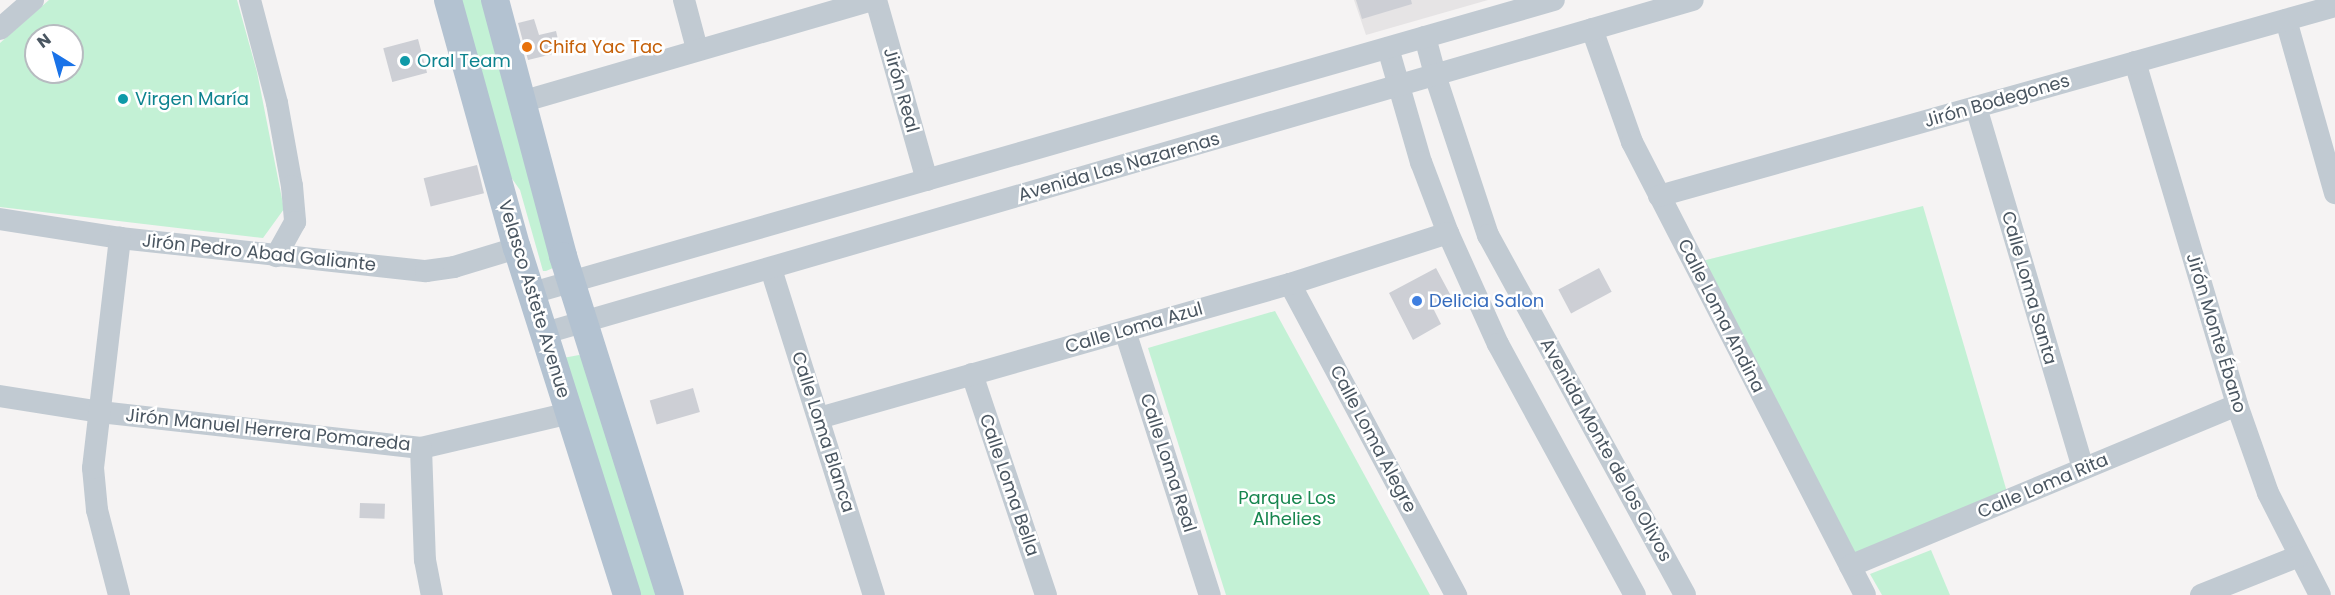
<!DOCTYPE html>
<html>
<head>
<meta charset="utf-8">
<style>
  body { margin:0 }
  #map { position:relative; width:2335px; height:595px; overflow:hidden; background:#f5f3f3; font-family:Poppins,sans-serif }
  div>[style] { position:absolute }
  .education>* { inset:0; background:#e6e4e5 }
  .green>* { inset:0; background:#c3f1d5 }
  .building>* { inset:0; background:#cdcfd5; transform-origin:0 0 }
  .minor>* { height:22px; margin:-11px; padding:0 11px; transform-origin:11px; border-radius:11px; background:#c1cad2 }
  .major>* { height:28px; margin:-14px; padding:0 14px; transform-origin:14px; border-radius:14px; background:#b3c2d1 }
  .dots>* { width:16px; height:16px; translate:-50% -50%; box-sizing:border-box; border:3px solid #fff; border-radius:50% }
  span { translate:-50% -50%; white-space:nowrap; text-align:center; line-height:1.15; -webkit-text-stroke:5px #fff; paint-order:stroke }
  .food-label { font-size:18px; color:#c56008 }
  .left { translate:0 -50%; text-align:left }
  .culture-label { font-size:18px; color:#0d838f }
  .street-label { font-size:18px; color:#4a5661 }
  .shop-label { font-size:18px; color:#366cbe }
  .park-label { font-size:18px; color:#17864f }
  .north { position:absolute; left:24px; top:24px; width:60px; height:60px; box-sizing:border-box; background:#fff; border:2px solid #b7bbc0; border-radius:50%; rotate:323deg; font-size:16px; font-weight:700; line-height:24px; text-align:center; color:#4a5661 }
  .north::after { content:''; display:block; margin:auto; width:21px; height:27px; background:#1a73e8; clip-path:polygon(50% 0,100% 100%,50% 72%,0 100%) }
</style>
</head>
<body>
<div id="map">
  <div class="education">
    <i style="clip-path:polygon(1354px 0,1488px 0,1366px 35px)"></i>
  </div>
  <div class="green">
    <i style="clip-path:polygon(evenodd,49px 0,237px 0,257px 72px,284px 209px,263px 238px,0 207px,0 43px,49px 0,36px 36px,72px 36px,72px 72px,36px 72px,36px 36px)"></i>
    <i style="clip-path:polygon(460px 0,483px 0,553px 268px,546px 271px,543px 271px,520px 190px,508px 173px)"></i>
    <i style="clip-path:polygon(1923px 206px,2007px 492px,1853px 556px,1702px 261px)"></i>
    <i style="clip-path:polygon(1275px 311px,1430px 595px,1226px 595px,1148px 348px)"></i>
    <i style="clip-path:polygon(579px 355px,586px 359px,659px 595px,639px 595px,563px 358px)"></i>
    <i style="clip-path:polygon(1931px 550px,1950px 595px,1882px 595px,1870px 574px)"></i>
  </div>
  <div class="building">
    <i style="clip-path:polygon(1356px 0,1411px 0,1412px 4px,1362px 19px)"></i>
    <i style="clip-path:polygon(534px 19px,539px 35px,556px 31px,561px 52px,528px 60px,518px 23px)"></i>
    <i style="left:418px;top:39px;width:35px;height:36px;rotate:75deg"></i>
    <i style="left:477px;top:165px;width:29px;height:55px;rotate:76deg"></i>
    <i style="clip-path:polygon(1436px 268px,1451px 296px,1432px 306px,1441px 324px,1413px 340px,1389px 293px)"></i>
    <i style="left:1599px;top:268px;width:27px;height:46px;rotate:62deg"></i>
    <i style="left:693px;top:388px;width:25px;height:45px;rotate:74deg"></i>
    <i style="left:360px;top:503px;width:25px;height:15px;rotate:2deg"></i>
  </div>
  <div class="minor">
    <i style="left:250px;top:0;width:106px;rotate:75.3deg"></i>
    <i style="left:277px;top:103px;width:84px;rotate:79.8deg"></i>
    <i style="left:292px;top:186px;width:36px;rotate:85deg"></i>
    <i style="left:295px;top:222px;width:39px;rotate:119deg"></i>
    <i style="left:684px;top:0;width:51px;rotate:75.1deg"></i>
    <i style="left:876px;top:0;width:187px;rotate:74.2deg"></i>
    <i style="left:2286px;top:20px;width:180px;rotate:74.2deg"></i>
    <i style="left:0;top:29px;width:44px;rotate:-41.3deg"></i>
    <i style="left:1592px;top:29px;width:120px;rotate:70.5deg"></i>
    <i style="left:1632px;top:142px;width:509px;rotate:62.78deg"></i>
    <i style="left:1425px;top:37px;width:39px;rotate:75deg"></i>
    <i style="left:1435px;top:75px;width:169px;rotate:71.7deg"></i>
    <i style="left:1488px;top:235px;width:410px;rotate:61.3deg"></i>
    <i style="left:1388px;top:48px;width:119px;rotate:73.9deg"></i>
    <i style="left:1421px;top:162px;width:76px;rotate:69.2deg"></i>
    <i style="left:1448px;top:233px;width:122px;rotate:65.8deg"></i>
    <i style="left:1498px;top:344px;width:286px;rotate:61.4deg"></i>
    <i style="left:2135px;top:62px;width:358px;rotate:73.4deg"></i>
    <i style="left:2237px;top:405px;width:93px;rotate:70.6deg"></i>
    <i style="left:2268px;top:493px;width:114px;rotate:63deg"></i>
    <i style="left:521px;top:102px;width:366px;rotate:-16.2deg"></i>
    <i style="left:1976px;top:107px;width:377px;rotate:73.5deg"></i>
    <i style="left:1659px;top:196px;width:702px;rotate:-15.7deg"></i>
    <i style="left:0;top:219px;width:121px;rotate:9deg"></i>
    <i style="left:120px;top:238px;width:308px;rotate:6.2deg"></i>
    <i style="left:426px;top:271px;width:28px;rotate:-8deg"></i>
    <i style="left:454px;top:267px;width:66px;rotate:-16.8deg"></i>
    <i style="left:771px;top:269px;width:342px;rotate:72.5deg"></i>
    <i style="left:1290px;top:284px;width:353px;rotate:61.9deg"></i>
    <i style="left:532px;top:293px;width:1063px;rotate:-16deg"></i>
    <i style="left:1125px;top:331px;width:277px;rotate:72.2deg"></i>
    <i style="left:545px;top:333px;width:1195px;rotate:-16.18deg"></i>
    <i style="left:972px;top:374px;width:233px;rotate:71.5deg"></i>
    <i style="left:0;top:396px;width:101px;rotate:9.1deg"></i>
    <i style="left:100px;top:412px;width:323px;rotate:6.4deg"></i>
    <i style="left:421px;top:448px;width:153px;rotate:-13.2deg"></i>
    <i style="left:819px;top:418px;width:490px;rotate:-15.9deg"></i>
    <i style="left:1290px;top:284px;width:166px;rotate:-17.9deg"></i>
    <i style="left:421px;top:448px;width:112px;rotate:88deg"></i>
    <i style="left:425px;top:560px;width:36px;rotate:79deg"></i>
    <i style="left:1850px;top:566px;width:419px;rotate:-22.6deg"></i>
    <i style="left:119px;top:595px;width:88px;rotate:-104.5deg"></i>
    <i style="left:97px;top:510px;width:42px;rotate:-95.4deg"></i>
    <i style="left:93px;top:468px;width:232px;rotate:-83.3deg"></i>
    <i style="left:2201px;top:595px;width:105px;rotate:-21.7deg"></i>
  </div>
  <div class="major">
    <i style="left:448px;top:0;width:257px;rotate:74.5deg"></i>
    <i style="left:517px;top:248px;width:364px;rotate:72.4deg"></i>
    <i style="left:495px;top:0;width:265px;rotate:75.1deg"></i>
    <i style="left:563px;top:256px;width:355px;rotate:72.5deg"></i>
  </div>
  <div class="dots">
    <i style="left:527px;top:47px;background:#e8710a"></i>
    <i style="left:405px;top:61px;background:#0f9aa8"></i>
    <i style="left:123px;top:99px;background:#0f9aa8"></i>
    <i style="left:1417px;top:301px;background:#3f7fe0"></i>
  </div>
  <div class="food-label">
    <span class="left" style="left:539px;top:47px">Chifa Yac Tac</span>
  </div>
  <div class="culture-label">
    <span class="left" style="left:417px;top:61px">Oral Team</span>
    <span class="left" style="left:135px;top:99px">Virgen María</span>
  </div>
  <div class="street-label">
    <span style="left:901px;top:90px;rotate:74deg">Jirón Real</span>
    <span style="left:1997px;top:101px;rotate:-16deg">Jirón Bodegones</span>
    <span style="left:1119px;top:167px;rotate:-16deg">Avenida Las Nazarenas</span>
    <span style="left:259px;top:253px;rotate:6deg">Jirón Pedro Abad Galiante</span>
    <span style="left:2029px;top:288px;rotate:74deg">Calle Loma Santa</span>
    <span style="left:534px;top:299px;rotate:73deg">Velasco Astete Avenue</span>
    <span style="left:1721px;top:316px;rotate:63deg">Calle Loma Andina</span>
    <span style="left:1134px;top:328px;rotate:-16deg">Calle Loma Azul</span>
    <span style="left:2216px;top:333px;rotate:73deg">Jirón Monte Ébano</span>
    <span style="left:268px;top:430px;rotate:6deg">Jirón Manuel Herrera Pomareda</span>
    <span style="left:823px;top:432px;rotate:72deg">Calle Loma Blanca</span>
    <span style="left:1373px;top:439px;rotate:62deg">Calle Loma Alegre</span>
    <span style="left:1606px;top:450px;rotate:61deg">Avenida Monte de los Olivos</span>
    <span style="left:1168px;top:463px;rotate:72deg">Calle Loma Real</span>
    <span style="left:1009px;top:485px;rotate:71deg">Calle Loma Bella</span>
    <span style="left:2043px;top:486px;rotate:-23deg">Calle Loma Rita</span>
  </div>
  <div class="shop-label">
    <span class="left" style="left:1429px;top:301px">Delicia Salon</span>
  </div>
  <div class="park-label">
    <span style="left:1287px;top:509px">Parque Los<br>Alhelies</span>
  </div>
  <div class="north">N</div>
</div>
</body>
</html>
